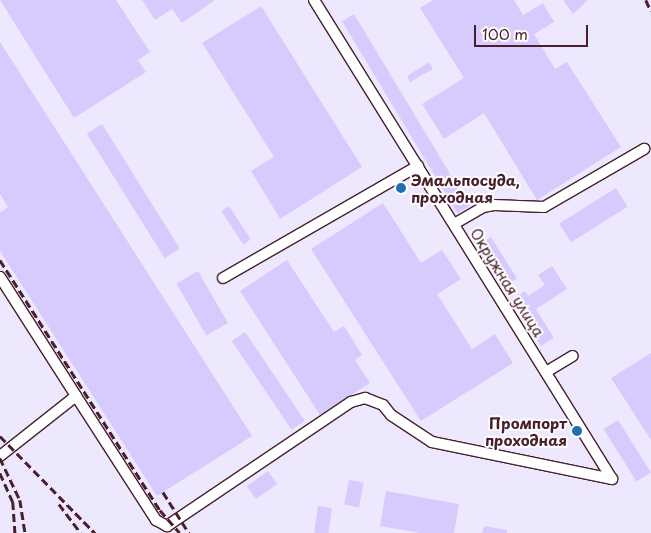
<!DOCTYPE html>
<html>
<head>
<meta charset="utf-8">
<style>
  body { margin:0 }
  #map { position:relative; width:651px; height:533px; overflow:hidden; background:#f7f5ff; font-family:"Playpen Sans",sans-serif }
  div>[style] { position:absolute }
  .built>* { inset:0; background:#ede8fe; transform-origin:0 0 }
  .building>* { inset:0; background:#d7cbfd; transform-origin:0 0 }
  .roads { filter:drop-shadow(1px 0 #4a1f2b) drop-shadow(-1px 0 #4a1f2b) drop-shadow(0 1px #4a1f2b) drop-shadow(0 -1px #4a1f2b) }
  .minor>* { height:10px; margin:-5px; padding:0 5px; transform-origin:5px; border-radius:5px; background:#fff }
  .rail>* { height:2.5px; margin-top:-1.25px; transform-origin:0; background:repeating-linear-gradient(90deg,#4a1f2b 0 8px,transparent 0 12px) }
  .dots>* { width:14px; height:14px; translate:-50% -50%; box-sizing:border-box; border:2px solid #fff; border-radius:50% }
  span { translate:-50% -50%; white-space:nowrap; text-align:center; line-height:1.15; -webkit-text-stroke:4px #fff; paint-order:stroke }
  .poi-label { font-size:15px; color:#4a1f2b; font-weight:700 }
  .left { translate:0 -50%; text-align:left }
  .right { translate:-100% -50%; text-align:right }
  .street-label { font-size:15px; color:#4a1f2b }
  .scale { position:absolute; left:474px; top:25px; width:114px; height:22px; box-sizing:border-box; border:2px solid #4a1f2b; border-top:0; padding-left:6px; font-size:15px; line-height:18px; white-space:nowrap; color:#4a1f2b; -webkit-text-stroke:4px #fff; paint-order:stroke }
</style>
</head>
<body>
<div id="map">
  <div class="built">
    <i style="left:0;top:0;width:651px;height:533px"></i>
  </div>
  <div class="building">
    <i style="clip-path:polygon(0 0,116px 0,150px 52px,138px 60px,146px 72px,74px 118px)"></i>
    <i style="clip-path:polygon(142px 0,215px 0,182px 23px,172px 9px,155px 20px)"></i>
    <i style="clip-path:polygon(433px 0,514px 0,523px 15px,543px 3px,554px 22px,534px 34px,555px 69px,567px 62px,621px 147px,537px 200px,484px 113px,444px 139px,422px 104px,464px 78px,420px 8px)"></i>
    <i style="clip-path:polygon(563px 0,588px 0,573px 14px)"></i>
    <i style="clip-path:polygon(261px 6px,362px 167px,280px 219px,251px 171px,274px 157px,202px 43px)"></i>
    <i style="left:354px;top:14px;width:224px;height:14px;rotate:59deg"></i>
    <i style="clip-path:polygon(0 42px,252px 436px,157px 496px,0 251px,0 213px,8px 207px,0 194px)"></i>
    <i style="clip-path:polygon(429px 62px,433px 69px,410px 82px,407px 76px)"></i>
    <i style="left:102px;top:124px;width:147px;height:18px;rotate:58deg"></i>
    <i style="left:616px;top:188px;width:22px;height:67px;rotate:58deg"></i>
    <i style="clip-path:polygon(383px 203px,421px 263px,442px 250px,461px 279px,437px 294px,472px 349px,495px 334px,513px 363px,421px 421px,311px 249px)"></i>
    <i style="left:229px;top:206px;width:40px;height:9px;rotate:57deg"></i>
    <i style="left:491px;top:237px;width:49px;height:14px;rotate:58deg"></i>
    <i style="clip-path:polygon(287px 260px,334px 332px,344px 326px,362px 355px,355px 360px,370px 383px,320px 415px,240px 291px)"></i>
    <i style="clip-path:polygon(552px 266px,567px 289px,536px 309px,554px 338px,541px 346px,512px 299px,525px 291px,528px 296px,545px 285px,538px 275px)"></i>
    <i style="left:198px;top:271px;width:60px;height:25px;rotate:60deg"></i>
    <i style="left:245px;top:332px;width:107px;height:16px;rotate:56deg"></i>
    <i style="clip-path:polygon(651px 353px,651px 440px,611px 378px)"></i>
    <i style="left:618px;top:420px;width:62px;height:17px;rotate:58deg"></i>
    <i style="left:268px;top:471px;width:16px;height:26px;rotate:55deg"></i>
    <i style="left:349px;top:480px;width:15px;height:25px;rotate:11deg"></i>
    <i style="clip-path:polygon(386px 491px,459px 504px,454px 533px,420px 533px,380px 526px)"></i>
    <i style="left:318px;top:506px;width:14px;height:27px;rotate:8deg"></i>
    <i style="clip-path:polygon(484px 526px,507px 530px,507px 533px,482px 533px)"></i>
  </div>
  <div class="roads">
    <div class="minor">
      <i style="left:314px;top:0;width:564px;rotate:58.11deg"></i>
      <i style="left:454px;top:224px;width:34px;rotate:-30deg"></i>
      <i style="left:483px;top:207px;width:11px;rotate:-10deg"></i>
      <i style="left:494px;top:205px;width:50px;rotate:2.3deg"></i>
      <i style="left:544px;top:207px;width:116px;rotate:-30.1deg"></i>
      <i style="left:0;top:277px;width:141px;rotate:57.4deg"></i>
      <i style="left:76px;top:396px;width:97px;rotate:141.7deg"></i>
      <i style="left:223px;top:278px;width:225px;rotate:-29.9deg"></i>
      <i style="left:546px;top:372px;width:31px;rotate:-31deg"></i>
      <i style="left:76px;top:396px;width:148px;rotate:57.2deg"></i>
      <i style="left:156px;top:520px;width:13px;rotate:29deg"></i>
      <i style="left:167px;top:526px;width:222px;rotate:-34deg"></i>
      <i style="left:351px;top:402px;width:15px;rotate:-16deg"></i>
      <i style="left:365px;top:398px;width:19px;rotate:21deg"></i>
      <i style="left:383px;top:405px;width:13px;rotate:51deg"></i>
      <i style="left:391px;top:415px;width:49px;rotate:33.4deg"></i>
      <i style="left:432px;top:442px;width:184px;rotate:11.6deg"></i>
    </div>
  </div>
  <div class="rail">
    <i style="left:646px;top:0;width:12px;rotate:66deg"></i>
    <i style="left:0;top:260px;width:297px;rotate:57.4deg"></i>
    <i style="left:160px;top:510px;width:30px;rotate:49deg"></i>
    <i style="left:0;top:436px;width:136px;rotate:45.6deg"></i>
    <i style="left:0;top:458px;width:47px;rotate:64.5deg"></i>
    <i style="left:20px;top:500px;width:33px;rotate:81deg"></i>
    <i style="left:0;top:473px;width:32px;rotate:66deg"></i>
    <i style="left:13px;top:502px;width:31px;rotate:86deg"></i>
    <i style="left:163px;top:492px;width:49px;rotate:57.6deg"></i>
    <i style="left:59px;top:504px;width:36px;rotate:53deg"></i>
  </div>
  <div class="dots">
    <i style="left:401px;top:188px;background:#1f6fb2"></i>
    <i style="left:577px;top:431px;background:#1f6fb2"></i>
  </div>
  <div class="poi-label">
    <span class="left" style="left:411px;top:188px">Эмальпосуда,<br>проходная</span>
    <span class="right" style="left:567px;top:431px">Промпорт<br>проходная</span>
  </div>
  <div class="street-label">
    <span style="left:508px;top:282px;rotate:58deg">Окружная улица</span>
  </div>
  <div class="scale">100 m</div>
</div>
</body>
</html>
